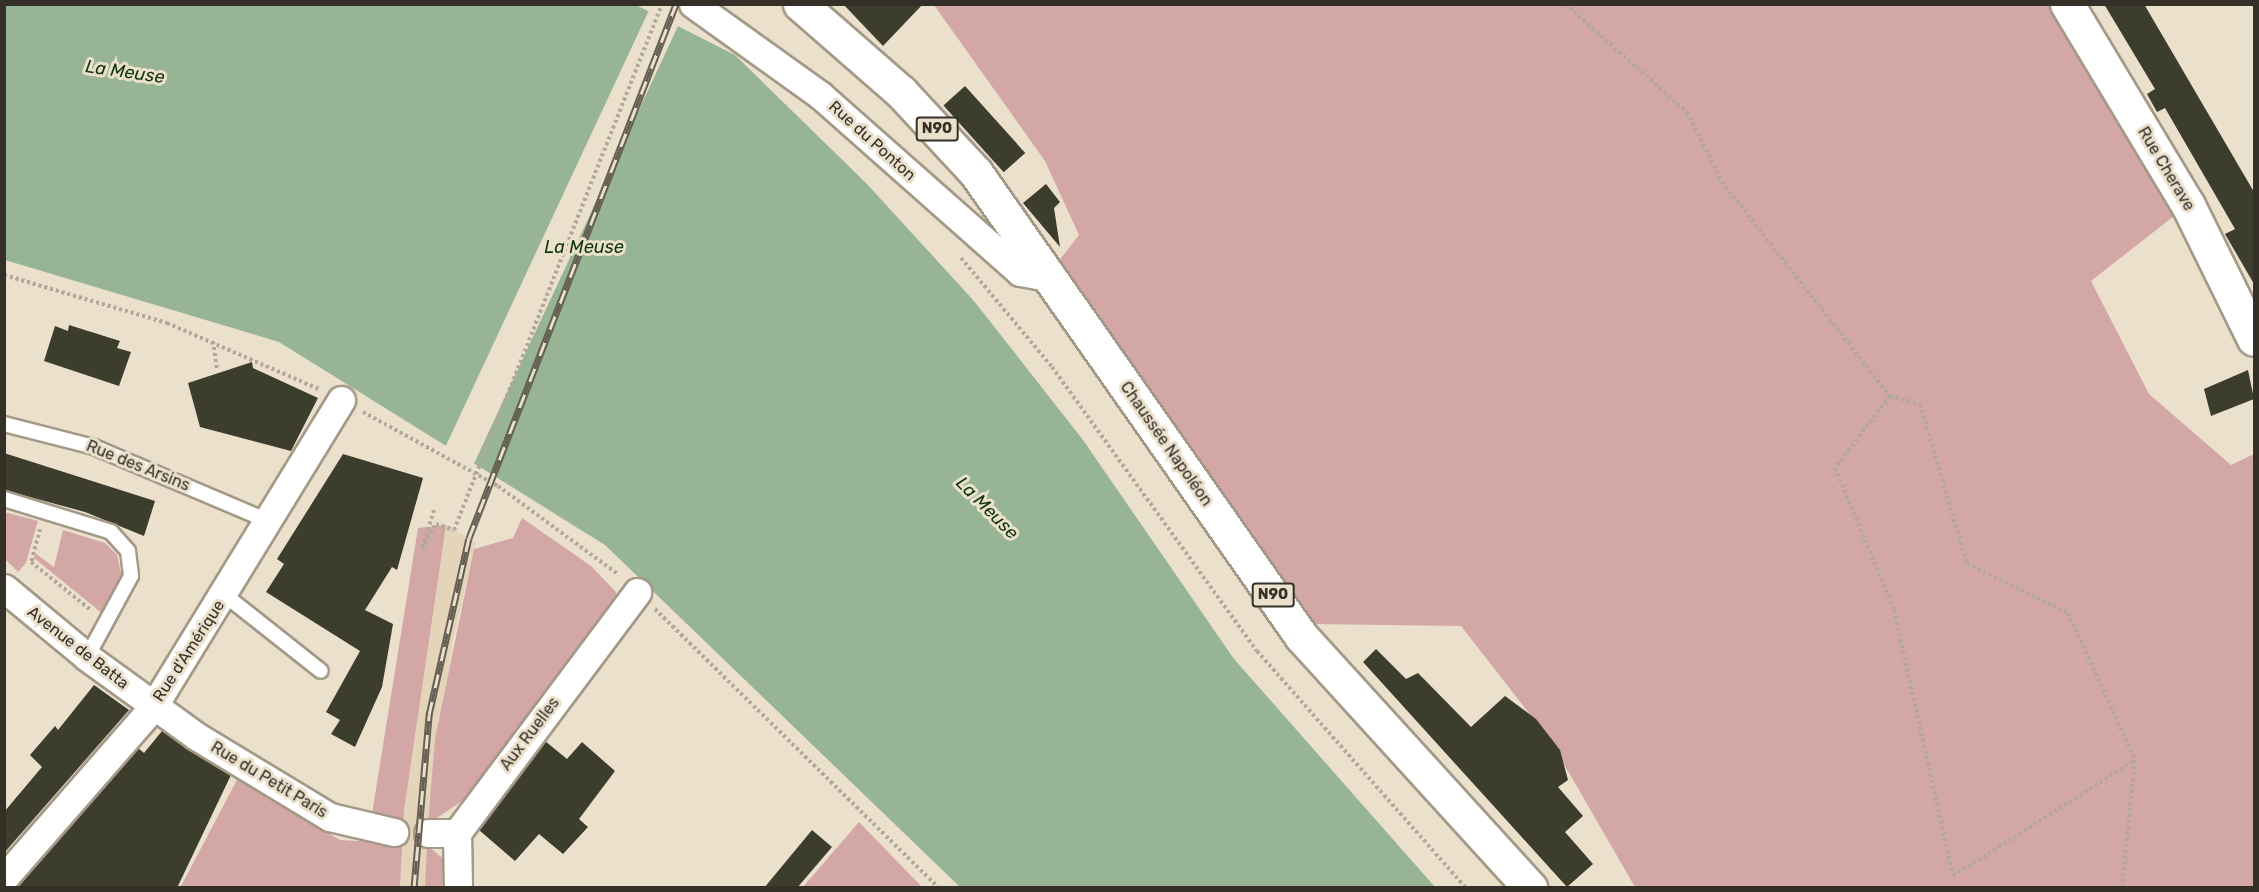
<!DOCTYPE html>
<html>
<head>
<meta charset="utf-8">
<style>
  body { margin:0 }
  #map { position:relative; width:2259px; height:892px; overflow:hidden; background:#ebe0cc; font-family:Rubik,sans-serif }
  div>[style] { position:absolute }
  .built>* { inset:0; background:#e3d4ba }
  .green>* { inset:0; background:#d3a7a5 }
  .water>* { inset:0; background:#97b594 }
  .pier>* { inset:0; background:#ebe0cc; transform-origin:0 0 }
  .building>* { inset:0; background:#3c3d2c; transform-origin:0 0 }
  .path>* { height:4px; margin-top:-2px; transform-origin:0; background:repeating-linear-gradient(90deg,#b1a898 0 3px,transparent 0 6px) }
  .roads { filter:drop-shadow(2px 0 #a49987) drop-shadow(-2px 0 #a49987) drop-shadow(0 2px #a49987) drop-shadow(0 -2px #a49987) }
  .service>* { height:14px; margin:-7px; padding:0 7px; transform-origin:7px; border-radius:7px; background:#fff }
  .minor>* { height:27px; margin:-13.5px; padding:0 13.5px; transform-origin:13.5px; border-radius:13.5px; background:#fff }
  .tertiary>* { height:33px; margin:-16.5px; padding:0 16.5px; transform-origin:16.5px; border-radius:16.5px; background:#fff }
  .primary>* { height:33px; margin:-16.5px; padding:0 16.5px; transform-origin:16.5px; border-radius:16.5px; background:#fff }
  .rail>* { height:7px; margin-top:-3.5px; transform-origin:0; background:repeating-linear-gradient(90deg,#ebe0cc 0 14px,#655f54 0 28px); box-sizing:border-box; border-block:2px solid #655f54 }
  .path-bridge>* { height:4px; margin-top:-2px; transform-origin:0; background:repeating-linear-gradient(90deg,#b1a898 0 3px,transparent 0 6px) }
  span { translate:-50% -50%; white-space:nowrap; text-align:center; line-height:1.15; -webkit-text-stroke:6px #ebe0cc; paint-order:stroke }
  .shield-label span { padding:2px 4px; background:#ebe0cc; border:2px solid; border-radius:4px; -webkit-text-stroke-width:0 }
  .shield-label { font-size:15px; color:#343028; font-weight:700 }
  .street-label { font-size:16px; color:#343028 }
  .water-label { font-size:18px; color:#0d370a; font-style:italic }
  .frame { position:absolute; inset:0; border:6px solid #343028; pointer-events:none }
</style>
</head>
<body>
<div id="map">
  <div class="built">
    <i style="clip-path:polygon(446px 525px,476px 542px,452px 644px,425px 887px,400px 888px,404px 811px)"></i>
  </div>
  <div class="green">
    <i style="clip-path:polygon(934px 5px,2067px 5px,2188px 205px,2091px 281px,2149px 394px,2231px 465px,2254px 454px,2254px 887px,1635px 887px,1550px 740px,1461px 626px,1312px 624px,1055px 266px,1079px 235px,1045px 161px)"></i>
    <i style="clip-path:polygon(4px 512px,38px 521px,26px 563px,18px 572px,5px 559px)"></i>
    <i style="clip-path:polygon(522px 518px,591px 566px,616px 592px,615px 607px,468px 797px,428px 824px,435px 739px,474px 549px,513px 538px)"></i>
    <i style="clip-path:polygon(446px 525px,404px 811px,400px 887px,180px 888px,238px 778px,340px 840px,393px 843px,371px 820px,418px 528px)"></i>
    <i style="clip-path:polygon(63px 530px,105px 543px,117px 555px,122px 577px,103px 614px,34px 558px,35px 553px,54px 567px)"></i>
    <i style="clip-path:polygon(859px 822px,922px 887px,803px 887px)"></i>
    <i style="clip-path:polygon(427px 845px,452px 866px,451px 887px,425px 888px)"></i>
  </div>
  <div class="water">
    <i style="clip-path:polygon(5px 5px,636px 5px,735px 55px,866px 183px,974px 301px,1083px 440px,1234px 659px,1435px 887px,960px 887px,605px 545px,279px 342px,5px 260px)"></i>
  </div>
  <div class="pier">
    <i style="left:650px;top:8px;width:33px;height:489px;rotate:25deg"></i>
  </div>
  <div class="building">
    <i style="clip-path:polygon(843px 4px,923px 4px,883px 46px)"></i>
    <i style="clip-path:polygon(2104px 4px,2144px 4px,2254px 192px,2254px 284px,2225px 234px,2235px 229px,2165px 108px,2157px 112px,2147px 94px,2155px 89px)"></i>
    <i style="left:965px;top:86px;width:90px;height:29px;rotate:48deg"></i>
    <i style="clip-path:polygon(1046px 184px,1060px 202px,1054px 208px,1060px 247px,1023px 203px)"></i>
    <i style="clip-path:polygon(69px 325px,120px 341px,117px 348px,131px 352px,119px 386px,44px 361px,55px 326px,68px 331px)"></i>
    <i style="clip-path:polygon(252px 362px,253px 368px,318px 398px,291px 451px,200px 427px,188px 383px)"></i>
    <i style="clip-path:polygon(2248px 370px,2254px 399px,2211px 416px,2204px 389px)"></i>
    <i style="clip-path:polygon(4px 453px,155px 501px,144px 536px,85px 512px,4px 490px)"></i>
    <i style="clip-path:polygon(343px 454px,423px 478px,397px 570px,392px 567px,365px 610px,393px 624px,382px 687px,355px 747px,331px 734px,340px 720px,326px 712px,360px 651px,266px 592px,284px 564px,277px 559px)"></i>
    <i style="clip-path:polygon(1376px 649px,1406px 679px,1418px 673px,1471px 727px,1505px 696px,1536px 719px,1560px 750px,1568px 780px,1558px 787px,1583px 816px,1565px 832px,1593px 864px,1567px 887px,1363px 662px)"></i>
    <i style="clip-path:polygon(94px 685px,129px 710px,4px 853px,4px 812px,42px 767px,30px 755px,55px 726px,58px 730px)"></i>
    <i style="clip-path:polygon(162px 731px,231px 775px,177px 888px,17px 888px,138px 748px,144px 753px)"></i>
    <i style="clip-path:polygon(545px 741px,567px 759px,582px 742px,615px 771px,579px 819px,588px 827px,563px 854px,539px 834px,515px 861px,479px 830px)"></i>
    <i style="clip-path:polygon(812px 830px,832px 847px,797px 888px,764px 888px)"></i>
  </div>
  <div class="path">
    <i style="left:1565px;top:4px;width:163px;rotate:41.5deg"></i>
    <i style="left:1687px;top:112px;width:78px;rotate:63.4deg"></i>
    <i style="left:1722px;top:182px;width:272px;rotate:51.9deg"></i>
    <i style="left:1890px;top:396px;width:31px;rotate:15deg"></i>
    <i style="left:1920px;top:404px;width:167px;rotate:73.6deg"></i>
    <i style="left:1967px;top:564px;width:112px;rotate:25.9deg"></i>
    <i style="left:2068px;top:613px;width:162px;rotate:65.5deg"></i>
    <i style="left:2135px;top:760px;width:129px;rotate:95.8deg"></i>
    <i style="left:961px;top:258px;width:142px;rotate:50.1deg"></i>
    <i style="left:1052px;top:367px;width:350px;rotate:54.2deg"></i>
    <i style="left:1257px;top:651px;width:316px;rotate:48.6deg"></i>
    <i style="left:4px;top:275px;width:170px;rotate:16.4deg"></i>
    <i style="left:167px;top:323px;width:166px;rotate:23.5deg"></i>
    <i style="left:213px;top:341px;width:29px;rotate:82deg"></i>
    <i style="left:1890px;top:396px;width:91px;rotate:127.4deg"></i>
    <i style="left:1835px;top:468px;width:154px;rotate:67.4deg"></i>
    <i style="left:1894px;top:610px;width:272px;rotate:77.5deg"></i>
    <i style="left:1953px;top:876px;width:216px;rotate:-32.5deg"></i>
    <i style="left:363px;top:412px;width:154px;rotate:28.7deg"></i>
    <i style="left:498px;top:486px;width:150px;rotate:36.3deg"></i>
    <i style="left:434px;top:510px;width:41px;rotate:107.1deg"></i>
    <i style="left:422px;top:549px;width:29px;rotate:-61deg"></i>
    <i style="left:436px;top:524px;width:19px;rotate:18deg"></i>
    <i style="left:40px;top:529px;width:34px;rotate:105deg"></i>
    <i style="left:31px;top:562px;width:78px;rotate:38.8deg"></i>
    <i style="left:655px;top:609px;width:398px;rotate:44.5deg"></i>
  </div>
  <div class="roads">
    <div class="service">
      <i style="left:4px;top:424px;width:93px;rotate:14.3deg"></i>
      <i style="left:94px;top:447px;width:189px;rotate:23deg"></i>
      <i style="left:4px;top:499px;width:112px;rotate:17.1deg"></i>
      <i style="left:111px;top:532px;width:25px;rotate:48deg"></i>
      <i style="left:128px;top:551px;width:25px;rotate:83deg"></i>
      <i style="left:131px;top:576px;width:92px;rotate:118.5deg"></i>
      <i style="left:225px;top:595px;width:122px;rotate:38.4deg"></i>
    </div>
    <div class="minor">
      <i style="left:693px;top:4px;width:156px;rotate:35.6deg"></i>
      <i style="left:820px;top:95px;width:267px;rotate:41.5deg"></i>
      <i style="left:1020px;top:272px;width:28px;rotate:10deg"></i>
      <i style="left:4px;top:588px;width:108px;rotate:39.7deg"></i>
      <i style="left:87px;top:657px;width:135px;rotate:35.9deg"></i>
      <i style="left:196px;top:736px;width:157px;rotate:31.2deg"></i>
      <i style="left:330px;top:817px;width:66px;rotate:13.2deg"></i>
      <i style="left:428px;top:833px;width:29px"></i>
      <i style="left:4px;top:878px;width:227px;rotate:-48.9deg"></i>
      <i style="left:153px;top:707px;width:360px;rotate:-58.5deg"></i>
      <i style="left:458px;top:888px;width:55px;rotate:-91deg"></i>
      <i style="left:457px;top:833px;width:301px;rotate:-53.2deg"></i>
    </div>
    <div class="tertiary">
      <i style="left:2067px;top:4px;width:235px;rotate:59deg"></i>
      <i style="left:2188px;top:205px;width:149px;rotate:63.8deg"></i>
    </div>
    <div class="primary">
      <i style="left:800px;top:4px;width:134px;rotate:41.1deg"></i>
      <i style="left:901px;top:92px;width:110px;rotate:47.2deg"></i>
      <i style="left:976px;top:173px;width:566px;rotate:54.93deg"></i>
      <i style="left:1301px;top:636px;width:341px;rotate:47.7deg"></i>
    </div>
  </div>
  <div class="rail">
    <i style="left:414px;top:888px;width:174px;rotate:-85deg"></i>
    <i style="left:429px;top:715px;width:181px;rotate:-77.3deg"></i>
    <i style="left:469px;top:538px;width:573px;rotate:-68.81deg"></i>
  </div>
  <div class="path-bridge">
    <i style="left:454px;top:530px;width:566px;rotate:-68.42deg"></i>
  </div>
  <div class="shield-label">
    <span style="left:937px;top:129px">N90</span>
    <span style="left:1273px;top:595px">N90</span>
  </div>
  <div class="street-label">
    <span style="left:872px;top:141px;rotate:42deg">Rue du Ponton</span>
    <span style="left:2166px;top:169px;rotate:59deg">Rue Cherave</span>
    <span style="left:1166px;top:444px;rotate:55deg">Chaussée Napoléon</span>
    <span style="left:138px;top:466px;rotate:22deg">Rue des Arsins</span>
    <span style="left:78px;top:648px;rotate:38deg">Avenue de Batta</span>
    <span style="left:189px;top:651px;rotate:-57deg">Rue d'Amérique</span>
    <span style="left:530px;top:734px;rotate:-53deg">Aux Ruelles</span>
    <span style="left:269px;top:780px;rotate:31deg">Rue du Petit Paris</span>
  </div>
  <div class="water-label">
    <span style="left:125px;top:72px;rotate:8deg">La Meuse</span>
    <span style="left:584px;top:247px">La Meuse</span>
    <span style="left:987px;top:508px;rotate:45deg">La Meuse</span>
  </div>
  <div class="frame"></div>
</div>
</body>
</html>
